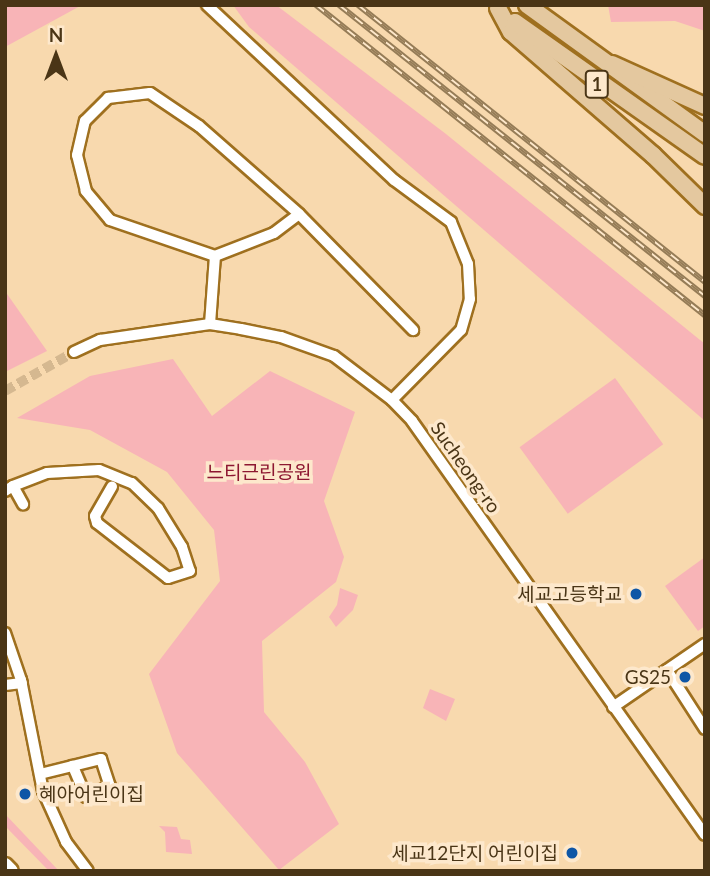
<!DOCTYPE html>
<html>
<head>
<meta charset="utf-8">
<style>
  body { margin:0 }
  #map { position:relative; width:710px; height:876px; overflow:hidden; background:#f8d9ae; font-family:Lato,"Noto Sans KR",sans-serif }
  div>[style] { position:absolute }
  .green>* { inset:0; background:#f8b4b7; transform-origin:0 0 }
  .street-tunnel>* { height:10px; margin-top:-5px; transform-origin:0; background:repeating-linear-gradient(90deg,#d5b890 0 10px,transparent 0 15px) }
  .roads { filter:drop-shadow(2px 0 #9f701f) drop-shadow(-2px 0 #9f701f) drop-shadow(0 2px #9f701f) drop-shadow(0 -2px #9f701f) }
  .street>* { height:10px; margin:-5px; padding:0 5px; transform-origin:5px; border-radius:5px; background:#fff }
  .secondary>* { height:14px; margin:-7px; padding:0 7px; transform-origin:7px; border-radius:7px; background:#fff }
  .primary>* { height:16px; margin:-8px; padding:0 8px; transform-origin:8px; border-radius:8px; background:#e4c89f }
  .rail>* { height:6px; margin-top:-3px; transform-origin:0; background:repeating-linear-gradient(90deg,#fde8cc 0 10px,#957c57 0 20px); box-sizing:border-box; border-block:2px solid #957c57 }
  .dots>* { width:19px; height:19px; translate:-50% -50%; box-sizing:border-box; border:4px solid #fde8cc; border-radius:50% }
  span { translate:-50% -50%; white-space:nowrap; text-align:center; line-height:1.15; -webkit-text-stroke:7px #fde8cc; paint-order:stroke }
  .shield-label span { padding:2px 5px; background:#fde8cc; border:2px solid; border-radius:5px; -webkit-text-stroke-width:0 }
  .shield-label { font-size:18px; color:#4a3516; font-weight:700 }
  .street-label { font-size:19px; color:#4a3516 }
  .park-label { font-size:19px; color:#8d1731 }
  .poi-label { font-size:19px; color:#4a3516 }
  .right { translate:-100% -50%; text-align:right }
  .left { translate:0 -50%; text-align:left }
  .frame { position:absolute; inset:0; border:7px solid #4a3516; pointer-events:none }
  .north { position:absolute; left:21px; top:21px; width:70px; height:70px; -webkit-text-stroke:5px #fde8cc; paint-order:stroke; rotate:0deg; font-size:19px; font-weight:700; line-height:28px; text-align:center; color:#4a3516 }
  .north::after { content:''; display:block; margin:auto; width:24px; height:32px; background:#4a3516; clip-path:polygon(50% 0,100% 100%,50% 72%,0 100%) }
</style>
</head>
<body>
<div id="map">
  <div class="green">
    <i style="clip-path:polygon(5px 5px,82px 5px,5px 47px)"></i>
    <i style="clip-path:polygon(233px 5px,276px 5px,446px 134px,705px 344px,705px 421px,249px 27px)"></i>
    <i style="clip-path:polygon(608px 5px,705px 5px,705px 31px,675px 21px,611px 22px)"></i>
    <i style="clip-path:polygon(5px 291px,47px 351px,5px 372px)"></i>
    <i style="clip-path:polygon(173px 359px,212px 416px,270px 371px,355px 412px,324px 501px,344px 557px,336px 582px,262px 641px,264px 712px,305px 762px,339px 824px,279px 870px,177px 753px,149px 674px,220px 581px,214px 530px,167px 472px,90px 430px,17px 418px,90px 376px)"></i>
    <i style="left:615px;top:378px;width:82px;height:118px;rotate:54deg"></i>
    <i style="clip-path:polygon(705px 557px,705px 626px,698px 631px,665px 586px)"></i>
    <i style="clip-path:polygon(340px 588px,358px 595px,353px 610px,336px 627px,329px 617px,337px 605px)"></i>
    <i style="clip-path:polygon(430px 689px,455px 699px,446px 721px,423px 708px)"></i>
    <i style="clip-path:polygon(5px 814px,59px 871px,49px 871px,5px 826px)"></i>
    <i style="clip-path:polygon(159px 826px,177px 827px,181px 839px,190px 840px,192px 854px,166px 852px,165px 832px)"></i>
  </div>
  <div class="street-tunnel">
    <i style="left:5px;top:391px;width:79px;rotate:-29.5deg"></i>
  </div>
  <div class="roads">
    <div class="street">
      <i style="left:207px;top:5px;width:256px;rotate:43.1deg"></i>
      <i style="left:394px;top:180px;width:71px;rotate:36.4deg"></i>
      <i style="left:451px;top:222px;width:45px;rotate:68deg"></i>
      <i style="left:468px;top:264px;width:35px;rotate:87deg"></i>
      <i style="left:470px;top:299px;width:32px;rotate:106deg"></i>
      <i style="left:461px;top:330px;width:98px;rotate:134.6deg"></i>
      <i style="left:215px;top:256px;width:111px;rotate:-161.1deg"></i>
      <i style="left:110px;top:220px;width:38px;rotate:-130deg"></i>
      <i style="left:86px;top:191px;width:37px;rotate:-104deg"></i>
      <i style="left:77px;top:155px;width:35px;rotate:-77deg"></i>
      <i style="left:85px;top:121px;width:33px;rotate:-45deg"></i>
      <i style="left:108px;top:98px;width:42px;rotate:-6.8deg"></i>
      <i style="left:150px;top:93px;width:59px;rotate:34deg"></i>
      <i style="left:199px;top:126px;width:133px;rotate:41.3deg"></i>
      <i style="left:210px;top:324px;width:68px;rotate:-85.8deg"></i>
      <i style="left:215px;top:256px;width:63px;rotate:-21.3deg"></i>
      <i style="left:274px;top:233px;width:31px;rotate:-37deg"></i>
      <i style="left:299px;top:214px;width:163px;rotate:45.5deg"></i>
      <i style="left:74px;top:352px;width:29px;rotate:-25deg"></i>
      <i style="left:100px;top:340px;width:111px;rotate:-8.3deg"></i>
      <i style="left:210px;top:324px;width:31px;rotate:9deg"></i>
      <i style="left:241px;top:329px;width:41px;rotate:11.3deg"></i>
      <i style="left:281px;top:337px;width:56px;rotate:19.7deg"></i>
      <i style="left:334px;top:356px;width:73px;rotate:37.2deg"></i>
      <i style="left:392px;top:400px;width:29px;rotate:46deg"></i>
      <i style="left:412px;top:421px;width:507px;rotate:54.71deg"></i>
      <i style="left:13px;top:486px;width:36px;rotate:-21deg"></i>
      <i style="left:47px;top:473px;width:52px;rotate:-3.3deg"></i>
      <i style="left:99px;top:470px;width:35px;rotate:22deg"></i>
      <i style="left:132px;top:483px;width:36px;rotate:44deg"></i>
      <i style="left:158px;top:508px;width:46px;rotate:58.4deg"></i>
      <i style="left:182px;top:547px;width:25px;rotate:72deg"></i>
      <i style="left:190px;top:571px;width:23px;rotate:162deg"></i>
      <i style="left:168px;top:578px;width:90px;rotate:-142.2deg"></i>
      <i style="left:97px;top:523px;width:7px;rotate:-106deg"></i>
      <i style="left:95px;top:516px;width:34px;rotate:-60deg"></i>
      <i style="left:5px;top:491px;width:9px;rotate:-32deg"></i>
      <i style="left:13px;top:486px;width:21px;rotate:61deg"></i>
      <i style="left:5px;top:633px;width:50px;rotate:71.2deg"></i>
      <i style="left:21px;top:680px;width:113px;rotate:78.8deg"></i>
      <i style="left:43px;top:791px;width:56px;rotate:65.7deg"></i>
      <i style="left:66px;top:842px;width:36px;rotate:53deg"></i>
      <i style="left:667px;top:670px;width:70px;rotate:57.2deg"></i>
      <i style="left:5px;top:685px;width:17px;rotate:-7deg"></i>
      <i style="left:613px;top:707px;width:112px;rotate:-34.4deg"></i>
      <i style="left:40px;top:774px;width:63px;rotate:-13.8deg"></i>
      <i style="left:101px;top:759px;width:28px;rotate:72deg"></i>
      <i style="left:110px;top:786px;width:26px;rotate:155deg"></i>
      <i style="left:86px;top:797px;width:34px;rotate:-113deg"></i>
    </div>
    <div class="secondary">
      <i style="left:5px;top:865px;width:8px;rotate:45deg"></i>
    </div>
    <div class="primary">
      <i style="left:527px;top:5px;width:220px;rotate:35.9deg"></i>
      <i style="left:498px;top:8px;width:27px;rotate:62deg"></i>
      <i style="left:511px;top:32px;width:188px;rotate:40.9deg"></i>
      <i style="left:653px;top:155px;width:73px;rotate:44.4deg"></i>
      <i style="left:515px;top:22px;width:232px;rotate:35.2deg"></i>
      <i style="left:612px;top:64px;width:102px;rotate:24.3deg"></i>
    </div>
  </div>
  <div class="rail">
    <i style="left:316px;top:5px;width:498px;rotate:38.6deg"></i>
    <i style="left:339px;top:5px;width:468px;rotate:38.5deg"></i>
    <i style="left:358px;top:5px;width:444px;rotate:38.6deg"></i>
  </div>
  <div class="dots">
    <i style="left:636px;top:594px;background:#0e56a6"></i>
    <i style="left:685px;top:677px;background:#0e56a6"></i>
    <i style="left:25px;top:794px;background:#0e56a6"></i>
    <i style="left:572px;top:853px;background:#0e56a6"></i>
  </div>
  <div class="shield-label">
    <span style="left:597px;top:84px">1</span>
  </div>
  <div class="street-label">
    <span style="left:466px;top:467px;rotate:55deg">Sucheong-ro</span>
  </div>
  <div class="park-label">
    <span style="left:259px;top:472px">느티근린공원</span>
  </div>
  <div class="poi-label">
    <span class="right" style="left:622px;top:594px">세교고등학교</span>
    <span class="right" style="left:671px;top:677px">GS25</span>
    <span class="left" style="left:39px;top:794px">혜아어린이집</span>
    <span class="right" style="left:558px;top:853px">세교12단지 어린이집</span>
  </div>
  <div class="frame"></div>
  <div class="north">N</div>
</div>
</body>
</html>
